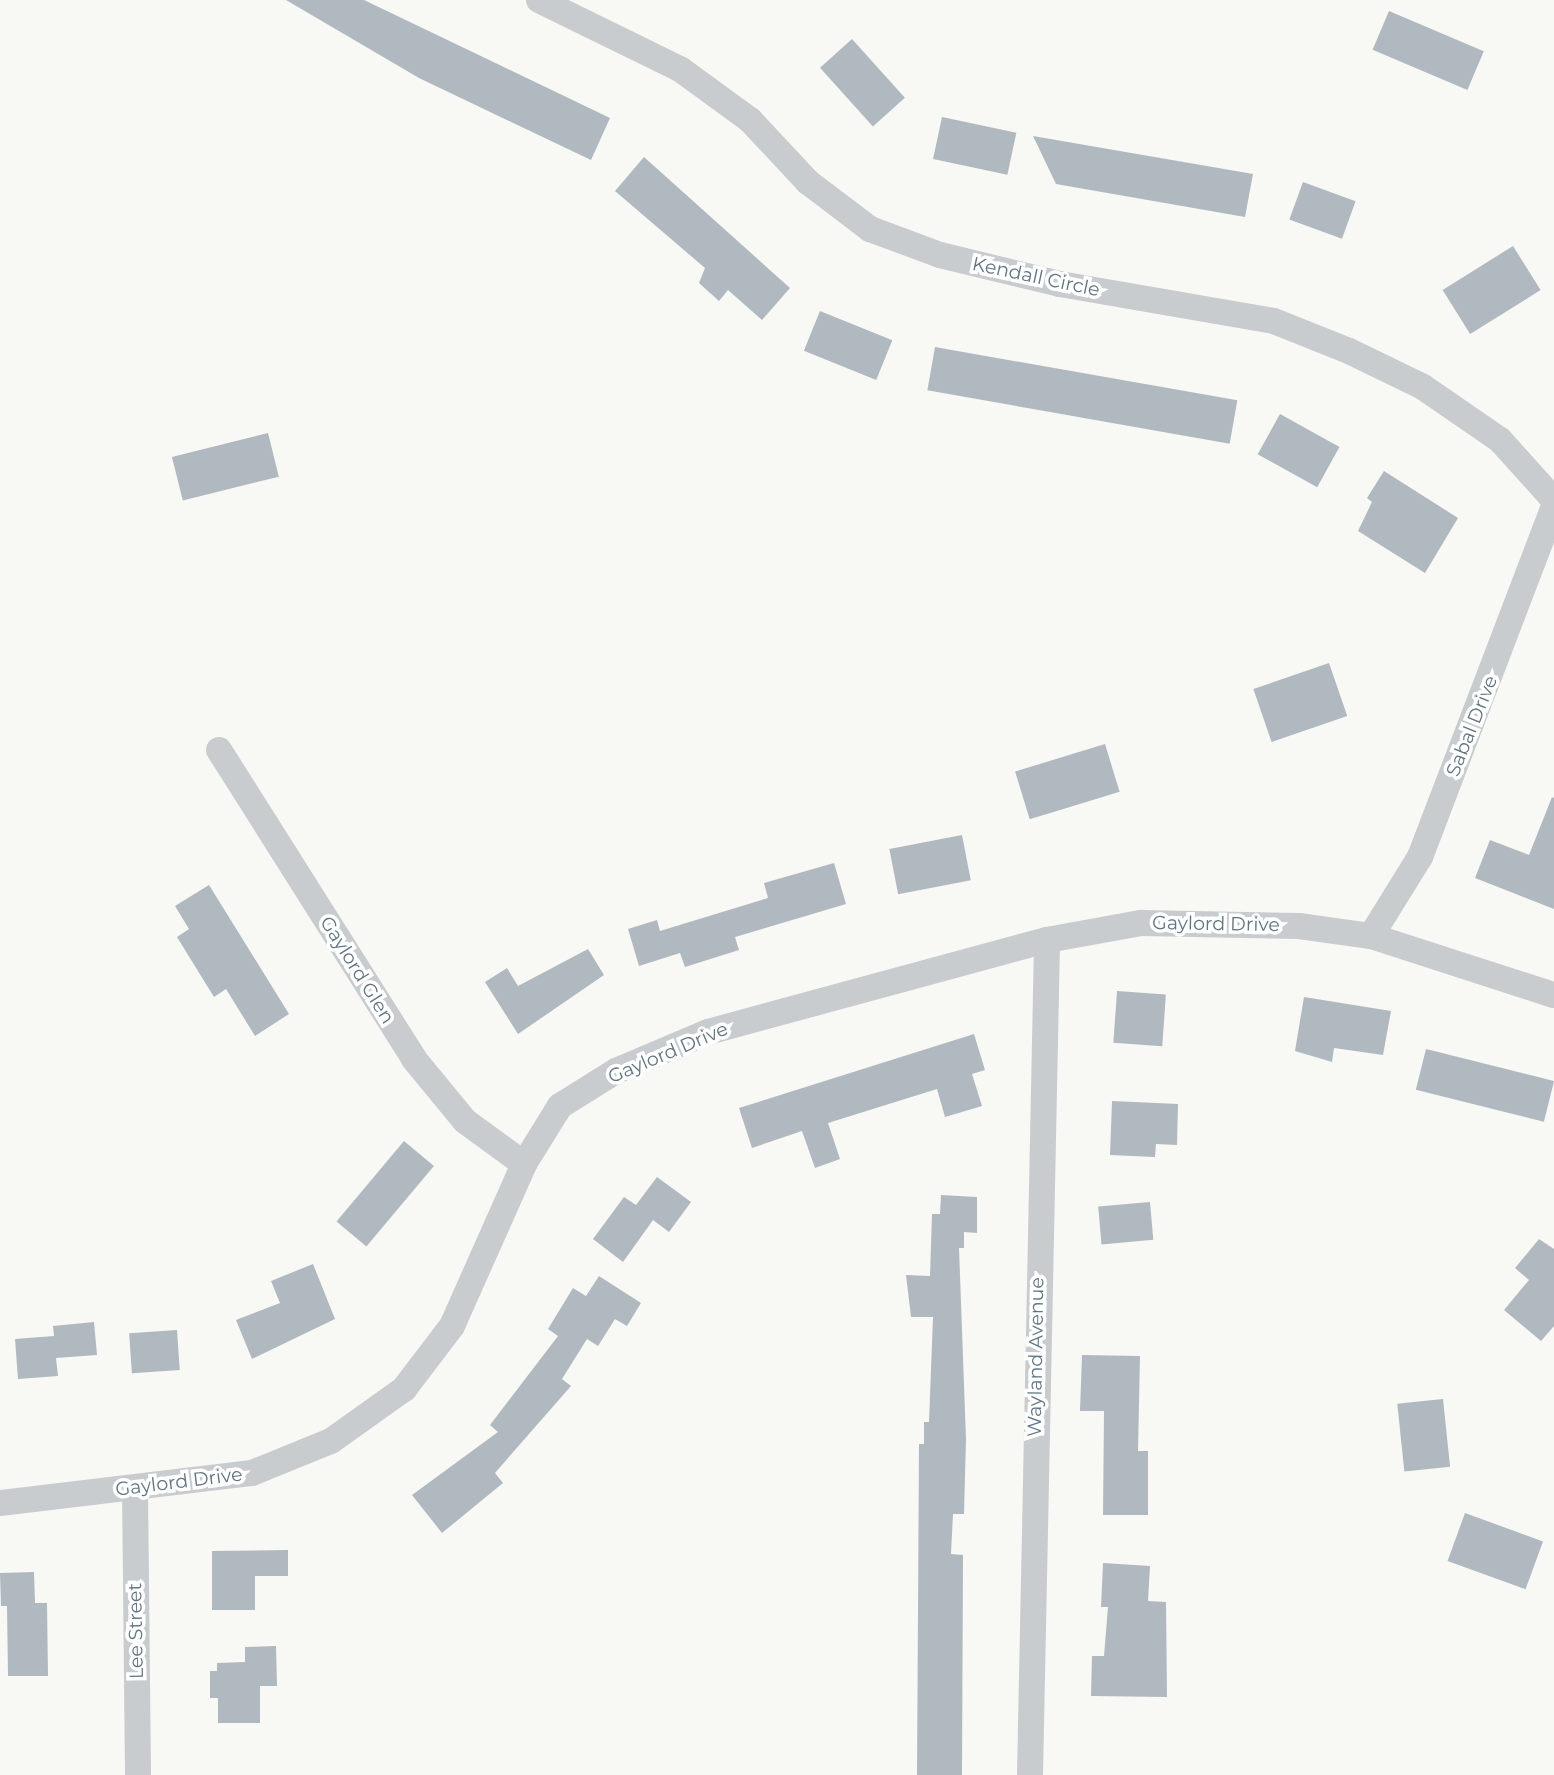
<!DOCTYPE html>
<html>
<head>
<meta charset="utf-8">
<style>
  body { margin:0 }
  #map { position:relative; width:1554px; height:1775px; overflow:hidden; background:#f8f8f5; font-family:Montserrat,sans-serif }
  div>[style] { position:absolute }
  .building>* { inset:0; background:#b0b9bf; transform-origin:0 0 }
  .minor>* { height:26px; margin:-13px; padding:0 13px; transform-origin:13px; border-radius:13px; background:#c8cccf }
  span { translate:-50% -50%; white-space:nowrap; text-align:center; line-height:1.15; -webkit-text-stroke:7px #fff; paint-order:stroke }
  .street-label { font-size:19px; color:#607583 }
</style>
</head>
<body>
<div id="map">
  <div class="building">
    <i style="clip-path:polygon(286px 0,364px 0,610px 118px,591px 160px,419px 78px)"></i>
    <i style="left:1389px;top:11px;width:103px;height:42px;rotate:23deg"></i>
    <i style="left:852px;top:39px;width:79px;height:43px;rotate:48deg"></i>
    <i style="left:942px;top:117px;width:76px;height:43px;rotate:12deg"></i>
    <i style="clip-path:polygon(1033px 136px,1253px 174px,1245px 217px,1056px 184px)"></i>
    <i style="clip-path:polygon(644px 157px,790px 288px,762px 320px,728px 290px,719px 301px,699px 283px,705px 268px,615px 191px)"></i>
    <i style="left:1303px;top:182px;width:56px;height:40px;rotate:20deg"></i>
    <i style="left:1513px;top:246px;width:52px;height:83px;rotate:58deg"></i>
    <i style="left:820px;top:311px;width:78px;height:43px;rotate:22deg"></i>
    <i style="left:935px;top:347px;width:307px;height:44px;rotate:10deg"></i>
    <i style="left:1280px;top:414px;width:68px;height:46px;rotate:29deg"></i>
    <i style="left:268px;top:433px;width:45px;height:99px;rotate:76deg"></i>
    <i style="clip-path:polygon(1384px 471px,1458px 518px,1425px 573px,1358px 531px,1372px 502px,1367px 498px)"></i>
    <i style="left:1329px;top:663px;width:56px;height:80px;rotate:71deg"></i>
    <i style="left:1105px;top:744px;width:50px;height:94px;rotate:73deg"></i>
    <i style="clip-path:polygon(1552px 797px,1554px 798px,1554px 909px,1475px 878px,1490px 840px,1529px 855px)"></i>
    <i style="left:962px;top:835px;width:46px;height:74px;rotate:79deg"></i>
    <i style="clip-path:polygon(834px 863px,846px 904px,735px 937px,739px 950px,685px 967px,680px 953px,639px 966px,628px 929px,657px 920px,660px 931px,768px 898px,764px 883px)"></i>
    <i style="clip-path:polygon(209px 885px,289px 1014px,255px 1036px,226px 989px,214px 997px,177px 937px,189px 929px,175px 906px)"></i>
    <i style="clip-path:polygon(588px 949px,604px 975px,518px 1034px,485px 982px,507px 968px,518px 986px)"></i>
    <i style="left:1117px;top:991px;width:49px;height:52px;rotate:4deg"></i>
    <i style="clip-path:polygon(1304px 997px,1391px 1011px,1383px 1055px,1334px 1048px,1332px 1062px,1295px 1051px)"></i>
    <i style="clip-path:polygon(974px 1034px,985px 1070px,972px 1074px,982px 1106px,945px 1117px,937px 1089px,828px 1123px,840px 1159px,815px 1168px,802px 1131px,752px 1148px,739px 1108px)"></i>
    <i style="left:1426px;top:1049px;width:132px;height:42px;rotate:14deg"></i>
    <i style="clip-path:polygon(1112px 1101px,1178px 1104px,1177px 1145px,1156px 1144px,1155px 1157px,1110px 1155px)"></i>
    <i style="left:404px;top:1141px;width:39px;height:105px;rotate:40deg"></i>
    <i style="clip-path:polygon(657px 1177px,691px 1202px,669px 1232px,653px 1220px,623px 1262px,593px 1239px,624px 1197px,636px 1205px)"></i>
    <i style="clip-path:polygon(941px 1195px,977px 1197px,977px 1233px,964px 1232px,964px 1248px,959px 1248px,966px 1439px,964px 1514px,953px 1514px,951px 1554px,963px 1555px,962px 1775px,917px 1775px,919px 1444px,924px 1444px,924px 1422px,929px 1422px,933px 1317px,911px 1317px,906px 1275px,930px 1276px,932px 1214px,940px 1214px)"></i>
    <i style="left:1150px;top:1202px;width:38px;height:52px;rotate:85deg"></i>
    <i style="clip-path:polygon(1539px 1239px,1554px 1249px,1554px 1326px,1541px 1341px,1504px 1310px,1529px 1280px,1515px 1268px)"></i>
    <i style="clip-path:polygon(313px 1264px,335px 1319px,252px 1359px,236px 1320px,280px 1303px,271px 1281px)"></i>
    <i style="clip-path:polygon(599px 1276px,641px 1303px,627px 1326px,615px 1319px,598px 1346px,587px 1339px,562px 1379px,571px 1386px,495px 1473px,503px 1483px,442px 1533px,412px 1495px,498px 1432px,490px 1425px,558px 1336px,548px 1329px,573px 1288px,586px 1296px)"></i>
    <i style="clip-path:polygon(94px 1322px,97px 1355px,56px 1358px,58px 1376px,18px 1379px,15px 1339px,54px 1336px,53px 1326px)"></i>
    <i style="left:177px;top:1330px;width:40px;height:48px;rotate:86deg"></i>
    <i style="clip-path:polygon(1082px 1355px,1140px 1356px,1138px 1451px,1148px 1451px,1148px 1515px,1103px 1515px,1104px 1411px,1080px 1411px)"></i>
    <i style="left:1443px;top:1399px;width:68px;height:46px;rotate:84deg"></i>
    <i style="left:1465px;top:1513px;width:83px;height:51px;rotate:20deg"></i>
    <i style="clip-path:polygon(288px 1550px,288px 1576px,255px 1576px,255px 1610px,212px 1610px,212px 1551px)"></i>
    <i style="clip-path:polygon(1103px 1563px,1150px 1566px,1148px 1601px,1166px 1602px,1167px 1697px,1091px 1696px,1092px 1656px,1104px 1656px,1108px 1607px,1101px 1607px)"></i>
    <i style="clip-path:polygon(34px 1572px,35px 1603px,47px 1603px,48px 1676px,8px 1676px,7px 1606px,1px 1606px,0 1573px)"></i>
    <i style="clip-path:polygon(276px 1646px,277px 1686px,260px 1686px,260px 1723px,218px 1723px,218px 1698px,210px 1698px,210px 1671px,217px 1671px,217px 1663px,245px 1662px,245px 1647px)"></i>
  </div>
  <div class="minor">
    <i style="left:539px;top:0;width:157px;rotate:26.1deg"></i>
    <i style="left:680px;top:69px;width:87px;rotate:36.1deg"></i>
    <i style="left:750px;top:120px;width:85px;rotate:46.9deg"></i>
    <i style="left:808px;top:182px;width:78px;rotate:37.2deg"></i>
    <i style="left:870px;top:229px;width:75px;rotate:20.4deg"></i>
    <i style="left:940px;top:255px;width:123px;rotate:13.6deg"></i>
    <i style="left:1060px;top:284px;width:217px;rotate:9.8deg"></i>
    <i style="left:1274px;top:321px;width:81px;rotate:21.8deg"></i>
    <i style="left:1349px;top:351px;width:82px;rotate:25.9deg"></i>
    <i style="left:1423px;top:387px;width:93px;rotate:34.5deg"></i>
    <i style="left:1500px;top:440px;width:81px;rotate:48deg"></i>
    <i style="left:219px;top:750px;width:365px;rotate:57.7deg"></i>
    <i style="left:414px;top:1059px;width:80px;rotate:50.6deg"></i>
    <i style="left:465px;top:1121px;width:73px;rotate:36.1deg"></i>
    <i style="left:1371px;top:936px;width:93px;rotate:-58.2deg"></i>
    <i style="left:1420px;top:857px;width:376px;rotate:-69.1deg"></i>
    <i style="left:135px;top:1488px;width:287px;rotate:89.4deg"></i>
    <i style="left:0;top:1503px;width:254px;rotate:-6.8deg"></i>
    <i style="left:252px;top:1473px;width:85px;rotate:-22.1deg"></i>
    <i style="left:331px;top:1441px;width:90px;rotate:-35.5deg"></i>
    <i style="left:404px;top:1389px;width:79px;rotate:-52.7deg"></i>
    <i style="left:452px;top:1326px;width:177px;rotate:-66deg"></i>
    <i style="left:524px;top:1164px;width:68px;rotate:-58.2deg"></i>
    <i style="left:560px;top:1106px;width:66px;rotate:-32deg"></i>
    <i style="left:616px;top:1071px;width:100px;rotate:-23deg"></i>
    <i style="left:708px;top:1032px;width:351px;rotate:-15.2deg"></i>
    <i style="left:1047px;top:940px;width:96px;rotate:-10.3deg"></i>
    <i style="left:1141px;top:923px;width:158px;rotate:1.1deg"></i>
    <i style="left:1299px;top:926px;width:73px;rotate:7.9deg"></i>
    <i style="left:1371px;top:936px;width:192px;rotate:17.9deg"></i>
    <i style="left:1030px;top:1775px;width:835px;rotate:-88.83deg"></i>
  </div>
  <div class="street-label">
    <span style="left:1036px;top:277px;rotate:12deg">Kendall Circle</span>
    <span style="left:1472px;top:726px;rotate:-68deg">Sabal Drive</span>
    <span style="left:1216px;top:924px;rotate:1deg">Gaylord Drive</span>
    <span style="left:357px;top:970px;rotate:58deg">Gaylord Glen</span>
    <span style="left:668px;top:1053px;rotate:-23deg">Gaylord Drive</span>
    <span style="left:1036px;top:1357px;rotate:-89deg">Wayland Avenue</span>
    <span style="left:179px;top:1482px;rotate:-7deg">Gaylord Drive</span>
    <span style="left:136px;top:1631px;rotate:-91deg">Lee Street</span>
  </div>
</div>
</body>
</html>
